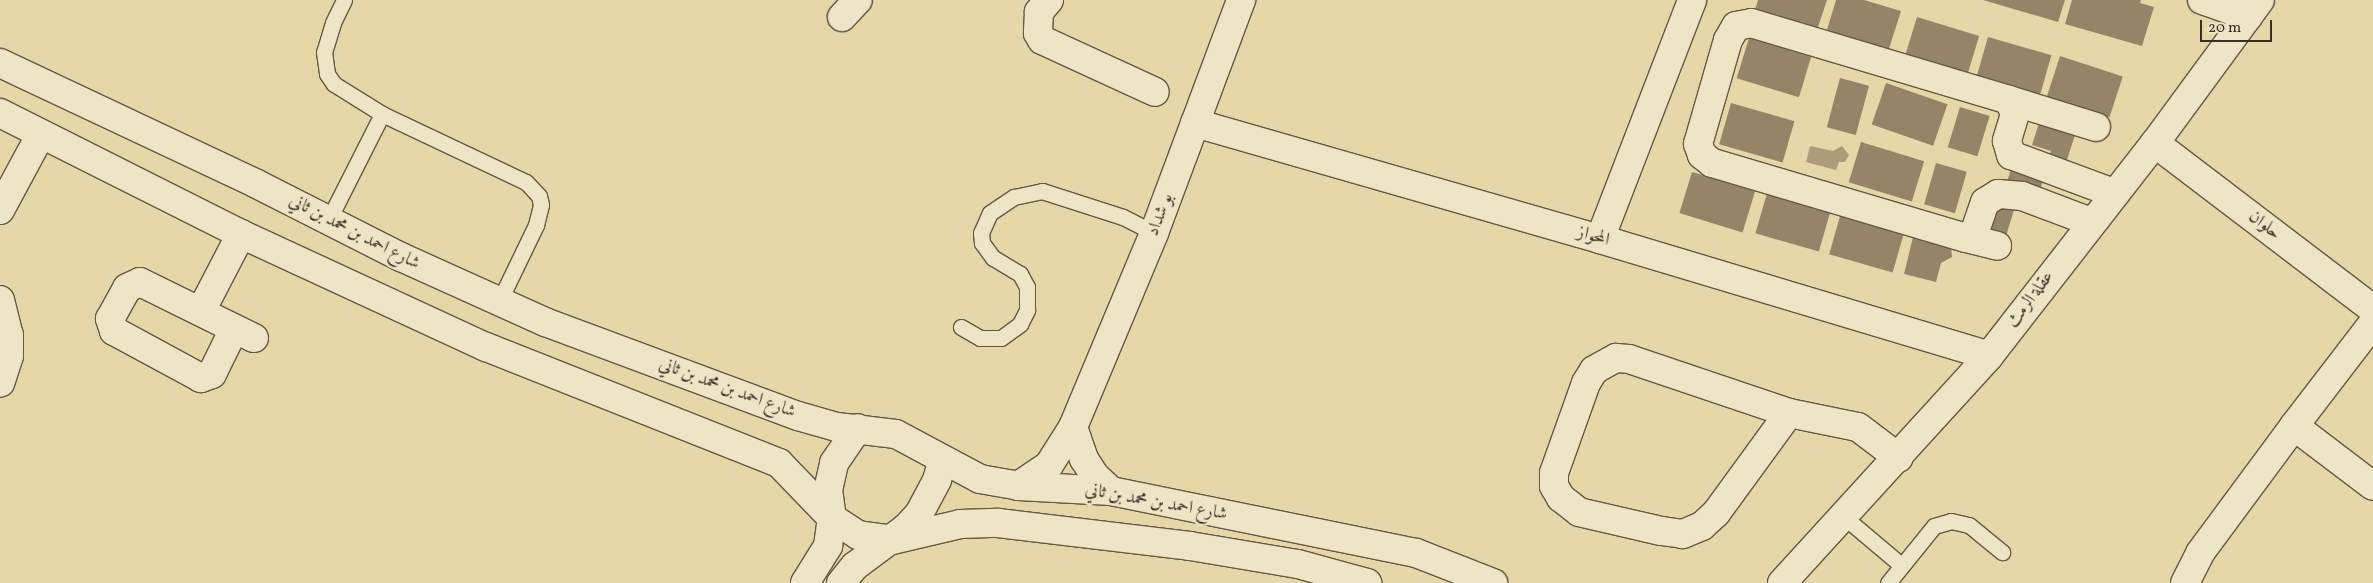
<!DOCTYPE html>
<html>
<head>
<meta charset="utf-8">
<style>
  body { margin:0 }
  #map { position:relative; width:2373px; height:583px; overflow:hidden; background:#e5d7a7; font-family:Vollkorn,Amiri,serif }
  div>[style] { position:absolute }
  .water>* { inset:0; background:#ac9d7a }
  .building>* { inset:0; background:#948568; transform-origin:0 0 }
  .roads { filter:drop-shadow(1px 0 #665844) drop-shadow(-1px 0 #665844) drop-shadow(0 1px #665844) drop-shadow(0 -1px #665844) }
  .service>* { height:15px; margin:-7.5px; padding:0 7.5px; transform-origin:7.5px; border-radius:7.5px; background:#eee5c6 }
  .minor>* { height:28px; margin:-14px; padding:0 14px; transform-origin:14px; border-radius:14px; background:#eee5c6 }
  .tertiary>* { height:28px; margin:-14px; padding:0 14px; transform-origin:14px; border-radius:14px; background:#eee5c6 }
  span { translate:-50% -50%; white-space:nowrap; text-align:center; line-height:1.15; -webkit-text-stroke:4.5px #eee5c6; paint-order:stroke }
  .street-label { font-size:18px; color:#3c2d23 }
  .scale { position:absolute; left:2200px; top:20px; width:72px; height:22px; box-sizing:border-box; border:2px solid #3c2d23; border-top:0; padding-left:6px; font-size:15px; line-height:18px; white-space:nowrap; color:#3c2d23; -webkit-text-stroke:4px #eee5c6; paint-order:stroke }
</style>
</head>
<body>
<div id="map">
  <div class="water">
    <i style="clip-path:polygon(1810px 146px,1833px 151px,1842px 146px,1849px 155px,1845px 162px,1839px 162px,1836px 170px,1806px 162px)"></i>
  </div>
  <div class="building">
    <i style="clip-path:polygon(1758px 0,1827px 0,1816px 33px,1754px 13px)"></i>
    <i style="clip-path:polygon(1836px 0,1864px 0,1901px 11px,1888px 52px,1826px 33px)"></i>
    <i style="clip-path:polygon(1983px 0,2065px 0,2058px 22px)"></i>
    <i style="clip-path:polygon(2072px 0,2141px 0,2140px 3px,2154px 7px,2142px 46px,2065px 24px)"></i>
    <i style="left:1917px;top:17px;width:65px;height:43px;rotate:17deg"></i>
    <i style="left:1988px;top:37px;width:66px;height:43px;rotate:16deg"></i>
    <i style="left:1749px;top:38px;width:65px;height:42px;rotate:17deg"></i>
    <i style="left:2060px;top:56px;width:66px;height:43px;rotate:18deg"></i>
    <i style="left:1840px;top:78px;width:30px;height:51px;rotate:15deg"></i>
    <i style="left:1886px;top:83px;width:65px;height:44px;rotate:19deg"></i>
    <i style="left:1731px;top:103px;width:66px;height:43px;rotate:16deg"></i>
    <i style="left:1960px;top:107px;width:31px;height:42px;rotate:17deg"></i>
    <i style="clip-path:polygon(2039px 123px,2075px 135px,2066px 163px,2049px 157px,2051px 151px,2032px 145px)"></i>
    <i style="left:1861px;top:142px;width:66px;height:42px;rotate:17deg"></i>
    <i style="left:1936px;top:163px;width:32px;height:43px;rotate:16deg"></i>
    <i style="left:2011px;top:169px;width:34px;height:13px;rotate:17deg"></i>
    <i style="left:1692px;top:172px;width:66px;height:43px;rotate:17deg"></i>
    <i style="left:1767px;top:193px;width:66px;height:42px;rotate:16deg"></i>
    <i style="left:1995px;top:200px;width:21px;height:38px;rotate:17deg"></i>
    <i style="left:1841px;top:213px;width:66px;height:43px;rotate:16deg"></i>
    <i style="clip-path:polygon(1914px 233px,1951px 246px,1952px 257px,1941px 263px,1936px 282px,1904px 274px)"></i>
  </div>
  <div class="roads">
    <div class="service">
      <i style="left:344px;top:0;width:25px;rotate:116deg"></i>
      <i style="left:333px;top:23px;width:30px;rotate:107deg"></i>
      <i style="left:324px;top:52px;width:22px;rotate:82deg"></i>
      <i style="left:327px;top:74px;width:12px;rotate:55deg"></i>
      <i style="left:334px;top:84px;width:57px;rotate:32deg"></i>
      <i style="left:382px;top:114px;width:159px;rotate:25.3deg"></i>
      <i style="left:526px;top:182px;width:19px;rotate:47deg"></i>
      <i style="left:539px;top:196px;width:9px;rotate:77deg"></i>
      <i style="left:541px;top:205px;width:21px;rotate:104deg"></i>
      <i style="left:536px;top:225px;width:85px;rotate:115.7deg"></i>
      <i style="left:328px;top:221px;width:120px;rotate:-63.2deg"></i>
      <i style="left:961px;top:327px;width:22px;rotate:30deg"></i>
      <i style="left:980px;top:338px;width:21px"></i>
      <i style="left:1001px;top:338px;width:24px;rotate:-36deg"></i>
      <i style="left:1020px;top:324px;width:16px;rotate:-63deg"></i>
      <i style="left:1027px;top:310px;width:23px;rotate:-90deg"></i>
      <i style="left:1027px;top:287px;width:15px;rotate:-118deg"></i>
      <i style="left:1020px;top:274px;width:31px;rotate:-149deg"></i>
      <i style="left:993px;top:258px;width:19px;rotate:-126deg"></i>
      <i style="left:982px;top:243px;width:10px;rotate:-96deg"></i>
      <i style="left:981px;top:233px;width:22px;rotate:-66deg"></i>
      <i style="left:990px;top:213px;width:29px;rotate:-34deg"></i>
      <i style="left:1014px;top:197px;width:29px;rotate:-12deg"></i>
      <i style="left:1042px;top:191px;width:85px;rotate:17.8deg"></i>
      <i style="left:1123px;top:217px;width:35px;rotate:27deg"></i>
      <i style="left:1843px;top:516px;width:76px;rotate:40.2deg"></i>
      <i style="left:1888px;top:583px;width:73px;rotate:-51.1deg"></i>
      <i style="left:1934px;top:526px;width:18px;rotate:-16deg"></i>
      <i style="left:1951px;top:521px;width:18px;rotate:13deg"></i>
      <i style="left:1969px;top:525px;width:43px;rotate:39.3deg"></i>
    </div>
    <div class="minor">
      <i style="left:1049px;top:0;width:16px;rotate:130deg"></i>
      <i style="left:1039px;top:12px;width:21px;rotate:93deg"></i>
      <i style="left:1038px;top:33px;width:8px;rotate:60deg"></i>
      <i style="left:1042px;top:40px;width:124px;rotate:24.7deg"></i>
      <i style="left:2202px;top:0;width:49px;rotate:19.2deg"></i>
      <i style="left:842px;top:17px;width:23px;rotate:-47deg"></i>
      <i style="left:2009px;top:100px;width:91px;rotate:17.2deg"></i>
      <i style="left:1195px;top:123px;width:421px;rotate:16deg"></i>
      <i style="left:1600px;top:239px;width:406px;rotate:16.7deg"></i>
      <i style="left:2155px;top:143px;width:274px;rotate:37.3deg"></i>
      <i style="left:0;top:210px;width:86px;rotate:-61.7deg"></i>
      <i style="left:2091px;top:222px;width:74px;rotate:-159.4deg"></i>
      <i style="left:2022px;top:196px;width:24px;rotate:-175deg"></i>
      <i style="left:1998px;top:194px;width:15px;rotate:148deg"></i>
      <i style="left:1985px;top:202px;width:31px;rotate:109deg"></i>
      <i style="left:1975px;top:231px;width:11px;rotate:142deg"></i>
      <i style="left:1966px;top:238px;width:265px;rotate:-163.5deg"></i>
      <i style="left:1712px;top:163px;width:13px;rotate:-141deg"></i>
      <i style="left:1702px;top:155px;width:12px;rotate:-110deg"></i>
      <i style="left:1698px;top:144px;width:108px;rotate:-73.9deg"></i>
      <i style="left:1728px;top:40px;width:16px;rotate:-60deg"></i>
      <i style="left:1736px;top:26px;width:15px;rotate:-11deg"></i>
      <i style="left:1751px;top:23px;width:269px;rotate:16.6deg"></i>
      <i style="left:2009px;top:100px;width:15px;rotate:67deg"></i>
      <i style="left:2015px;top:114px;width:28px;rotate:107deg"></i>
      <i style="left:2007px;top:141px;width:15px;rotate:74deg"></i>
      <i style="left:2011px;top:155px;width:109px;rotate:20.4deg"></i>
      <i style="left:1966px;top:238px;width:32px;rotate:14deg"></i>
      <i style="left:1600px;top:239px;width:256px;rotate:-68.9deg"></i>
      <i style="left:0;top:300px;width:36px;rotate:76deg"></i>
      <i style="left:9px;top:335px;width:21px;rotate:90deg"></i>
      <i style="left:9px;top:356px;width:28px;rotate:108deg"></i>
      <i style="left:201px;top:311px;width:87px;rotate:-62.5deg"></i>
      <i style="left:234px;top:329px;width:50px;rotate:116.1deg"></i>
      <i style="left:212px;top:374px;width:12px;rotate:160deg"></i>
      <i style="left:201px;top:378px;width:99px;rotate:-151.6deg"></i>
      <i style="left:114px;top:331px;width:13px;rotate:-108deg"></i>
      <i style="left:110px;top:319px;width:35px;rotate:-61deg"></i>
      <i style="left:127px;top:288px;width:14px;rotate:-25deg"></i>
      <i style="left:140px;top:282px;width:127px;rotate:26.2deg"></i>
      <i style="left:1616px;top:358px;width:13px;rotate:4deg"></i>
      <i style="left:1629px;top:359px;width:169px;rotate:18.6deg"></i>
      <i style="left:1789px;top:413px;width:124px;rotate:126.1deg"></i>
      <i style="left:1716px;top:513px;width:19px;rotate:137deg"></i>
      <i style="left:1702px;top:526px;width:21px;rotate:157deg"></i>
      <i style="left:1683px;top:534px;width:22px;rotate:-172deg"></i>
      <i style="left:1661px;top:531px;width:84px;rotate:-167deg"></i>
      <i style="left:1579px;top:512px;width:23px;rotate:-142deg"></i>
      <i style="left:1561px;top:498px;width:14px;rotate:-120deg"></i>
      <i style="left:1554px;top:486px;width:13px;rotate:-90deg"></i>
      <i style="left:1554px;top:473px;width:96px;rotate:-70.4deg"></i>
      <i style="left:1586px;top:383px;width:15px;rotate:-58deg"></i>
      <i style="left:1594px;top:370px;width:25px;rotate:-29deg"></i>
      <i style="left:1789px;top:413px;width:70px;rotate:11.5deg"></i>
      <i style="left:1858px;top:427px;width:51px;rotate:37.1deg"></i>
      <i style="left:2294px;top:426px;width:130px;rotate:-52.5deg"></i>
      <i style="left:1073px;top:427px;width:34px;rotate:71deg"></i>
      <i style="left:1084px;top:459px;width:20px;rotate:57deg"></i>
      <i style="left:1095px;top:476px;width:22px;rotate:43deg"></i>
      <i style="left:1018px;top:486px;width:37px;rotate:-34deg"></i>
      <i style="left:1049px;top:465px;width:45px;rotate:-57.7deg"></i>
      <i style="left:1073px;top:427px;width:210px;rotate:-67.3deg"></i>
      <i style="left:1154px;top:233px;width:249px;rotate:-69.5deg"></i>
      <i style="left:1782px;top:583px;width:307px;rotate:-47.6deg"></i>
      <i style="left:1989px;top:356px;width:270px;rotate:-52.1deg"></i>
      <i style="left:2155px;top:143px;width:177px;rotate:-53.7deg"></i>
      <i style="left:2185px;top:583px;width:34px;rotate:-63deg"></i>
      <i style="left:2200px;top:553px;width:158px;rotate:-53.5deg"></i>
      <i style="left:2294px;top:426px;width:99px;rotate:37.2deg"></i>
    </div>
    <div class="tertiary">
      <i style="left:0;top:63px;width:284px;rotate:25.2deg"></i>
      <i style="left:257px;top:184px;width:161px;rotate:26.9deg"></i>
      <i style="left:401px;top:257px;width:158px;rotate:24.3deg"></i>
      <i style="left:545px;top:322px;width:270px;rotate:20.4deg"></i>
      <i style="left:798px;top:416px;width:41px;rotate:15.8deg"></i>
      <i style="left:837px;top:427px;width:59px;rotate:6.8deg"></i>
      <i style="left:896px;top:434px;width:95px;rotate:28.2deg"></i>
      <i style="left:980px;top:479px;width:39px;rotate:10deg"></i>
      <i style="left:1018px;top:486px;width:93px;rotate:3.1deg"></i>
      <i style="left:1111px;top:491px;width:311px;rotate:11.5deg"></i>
      <i style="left:1416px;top:553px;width:83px;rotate:21.3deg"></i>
      <i style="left:0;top:113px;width:270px;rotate:26.7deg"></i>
      <i style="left:241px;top:234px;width:270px;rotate:24.8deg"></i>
      <i style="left:486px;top:347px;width:315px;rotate:21.6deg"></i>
      <i style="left:779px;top:463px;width:76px;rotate:46.1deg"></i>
      <i style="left:832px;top:518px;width:31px;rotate:33deg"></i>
      <i style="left:858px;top:535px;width:34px;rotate:8deg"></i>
      <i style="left:892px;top:540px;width:70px;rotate:-13.2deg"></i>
      <i style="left:960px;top:524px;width:38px;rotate:-2deg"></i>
      <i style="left:998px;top:523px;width:193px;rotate:6.8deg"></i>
      <i style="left:1190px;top:546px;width:109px;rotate:9.5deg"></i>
      <i style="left:1298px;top:564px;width:72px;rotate:15.4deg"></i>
      <i style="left:805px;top:583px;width:44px;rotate:-58.1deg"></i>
      <i style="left:828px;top:546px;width:28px;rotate:-82deg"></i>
      <i style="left:832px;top:518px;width:28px;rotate:-98deg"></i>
      <i style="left:828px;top:490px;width:28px;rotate:-77deg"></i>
      <i style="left:834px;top:463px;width:42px;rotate:-55.6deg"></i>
      <i style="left:841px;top:583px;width:22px;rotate:-51deg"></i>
      <i style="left:855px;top:566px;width:64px;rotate:-36.7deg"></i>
      <i style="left:906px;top:528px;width:19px;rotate:-47deg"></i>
      <i style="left:919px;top:514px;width:38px;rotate:-62deg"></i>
      <i style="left:937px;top:480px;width:19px;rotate:-74deg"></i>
    </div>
  </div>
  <div class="street-label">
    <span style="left:1161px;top:215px;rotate:-69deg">بو شداد</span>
    <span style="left:2264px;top:226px;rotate:37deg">حلوان</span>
    <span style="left:354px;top:233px;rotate:27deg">شارع احمد بن محمد بن ثاني</span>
    <span style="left:1593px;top:237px;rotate:16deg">المحواز</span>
    <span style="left:2031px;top:300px;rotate:-53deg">عقلة الرمث</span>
    <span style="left:727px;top:389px;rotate:20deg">شارع احمد بن محمد بن ثاني</span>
    <span style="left:1156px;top:503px;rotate:10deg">شارع احمد بن محمد بن ثاني</span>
  </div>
  <div class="scale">20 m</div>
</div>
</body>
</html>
